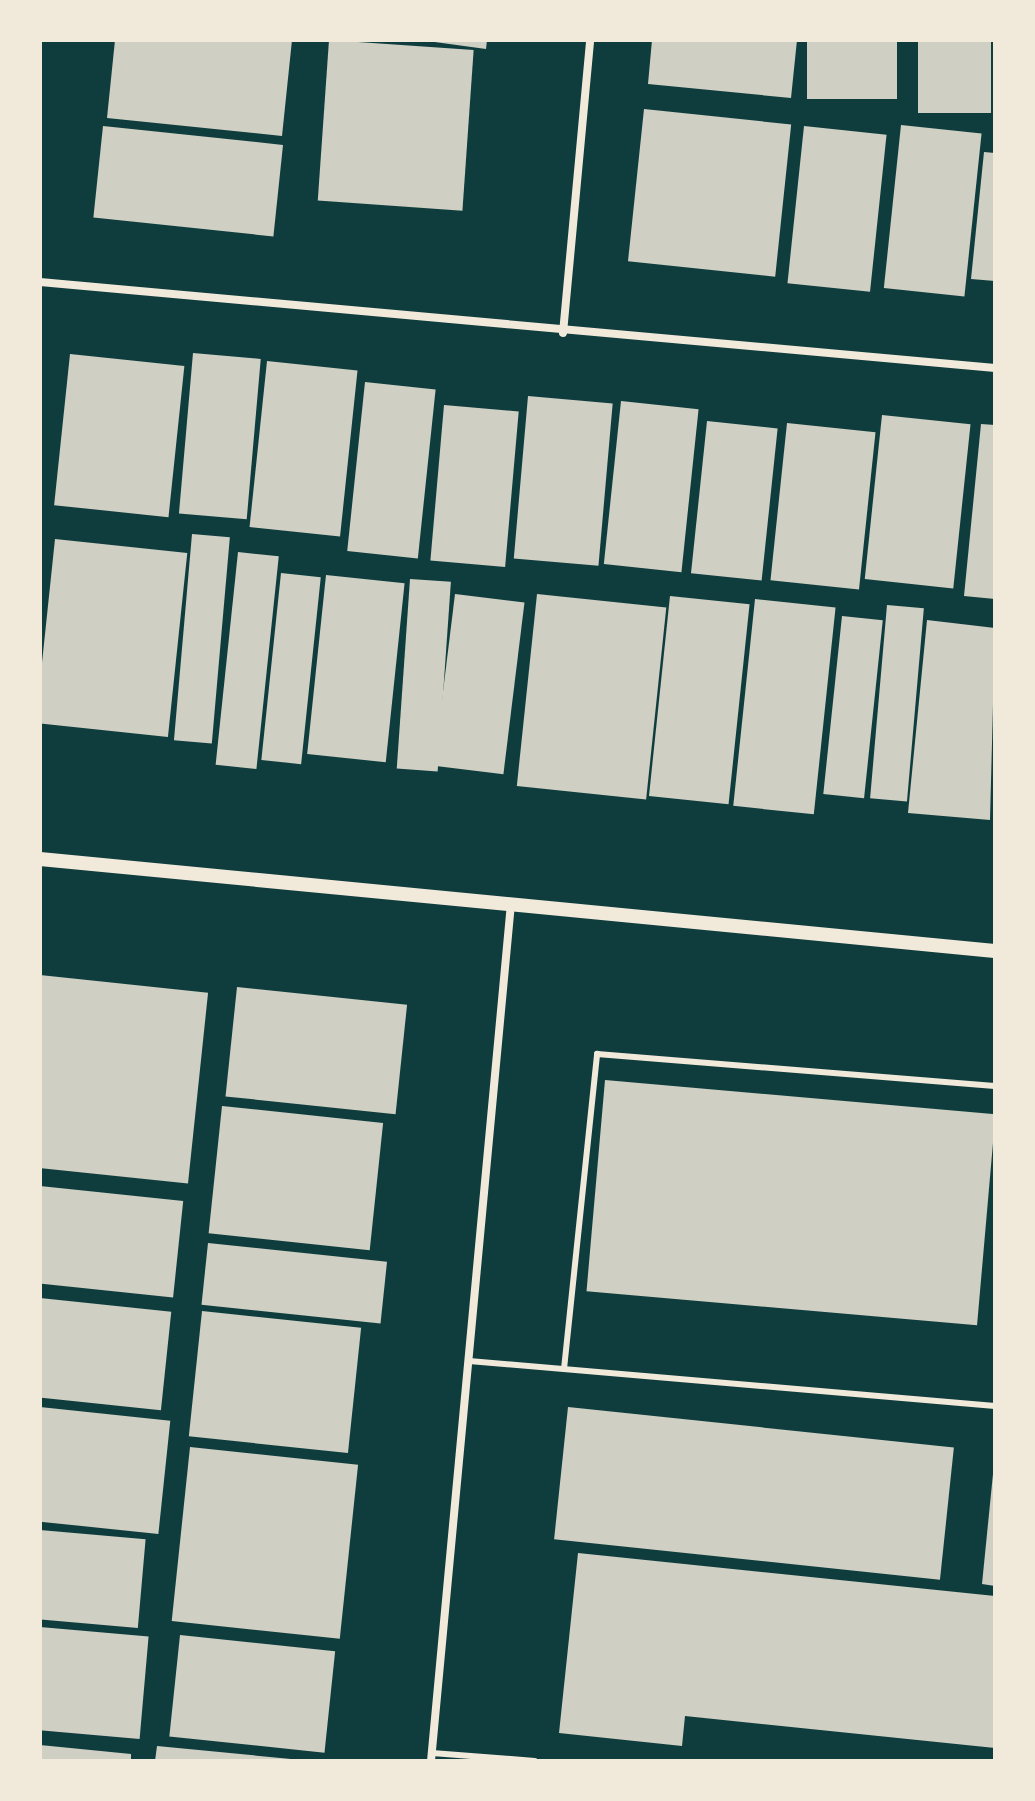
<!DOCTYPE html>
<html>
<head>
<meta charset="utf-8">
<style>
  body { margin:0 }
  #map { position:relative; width:1035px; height:1801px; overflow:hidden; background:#0f3d3e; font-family:"Varela Round",sans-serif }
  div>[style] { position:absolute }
  .building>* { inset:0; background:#cfcfc3; transform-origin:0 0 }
  .service>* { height:6px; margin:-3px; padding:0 3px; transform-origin:3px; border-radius:3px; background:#f1e9da }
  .minor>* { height:8px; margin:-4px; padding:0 4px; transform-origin:4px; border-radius:4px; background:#f1e9da }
  .tertiary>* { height:14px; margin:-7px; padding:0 7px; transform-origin:7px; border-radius:7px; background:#f1e9da }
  span { translate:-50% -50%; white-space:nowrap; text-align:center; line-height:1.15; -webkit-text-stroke:6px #f1e9da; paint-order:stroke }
  .frame { position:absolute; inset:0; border:42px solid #f1e9da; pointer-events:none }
</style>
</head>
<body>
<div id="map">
  <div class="building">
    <i style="clip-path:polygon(115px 40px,292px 40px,282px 136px,107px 118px)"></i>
    <i style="left:329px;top:40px;width:145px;height:161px;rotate:4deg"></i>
    <i style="clip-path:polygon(420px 40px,487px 40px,486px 49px)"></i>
    <i style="clip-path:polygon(652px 40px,797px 40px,791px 98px,648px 84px)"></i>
    <i style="left:807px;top:40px;width:90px;height:59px"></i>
    <i style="left:918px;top:40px;width:73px;height:73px"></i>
    <i style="left:644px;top:109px;width:148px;height:153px;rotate:6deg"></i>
    <i style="left:901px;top:125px;width:81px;height:164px;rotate:6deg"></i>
    <i style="left:103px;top:126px;width:181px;height:92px;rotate:6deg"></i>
    <i style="left:804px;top:126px;width:83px;height:158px;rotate:6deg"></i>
    <i style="clip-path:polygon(984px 152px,995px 153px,995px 281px,971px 279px)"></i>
    <i style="left:193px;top:353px;width:68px;height:161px;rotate:5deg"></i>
    <i style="left:70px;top:354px;width:115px;height:152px;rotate:6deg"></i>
    <i style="left:267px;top:361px;width:91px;height:167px;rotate:6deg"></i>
    <i style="left:365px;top:382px;width:71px;height:170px;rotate:6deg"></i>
    <i style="left:528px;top:396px;width:85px;height:163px;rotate:5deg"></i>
    <i style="left:621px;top:401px;width:78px;height:164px;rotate:6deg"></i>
    <i style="left:444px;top:405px;width:75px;height:156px;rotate:5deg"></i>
    <i style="left:882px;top:415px;width:89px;height:165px;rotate:6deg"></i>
    <i style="left:707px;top:421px;width:71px;height:153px;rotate:6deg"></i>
    <i style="left:787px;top:423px;width:89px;height:158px;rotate:6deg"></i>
    <i style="clip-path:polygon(981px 424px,995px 425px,995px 599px,964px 596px)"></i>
    <i style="left:192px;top:534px;width:38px;height:207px;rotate:5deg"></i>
    <i style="left:55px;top:539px;width:133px;height:185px;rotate:6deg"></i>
    <i style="left:238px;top:552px;width:41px;height:214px;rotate:6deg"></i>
    <i style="left:281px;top:573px;width:40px;height:188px;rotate:6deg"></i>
    <i style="left:326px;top:575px;width:79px;height:180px;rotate:6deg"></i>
    <i style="left:410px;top:579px;width:41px;height:190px;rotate:4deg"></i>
    <i style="left:455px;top:594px;width:70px;height:173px;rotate:7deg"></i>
    <i style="left:537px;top:594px;width:130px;height:193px;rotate:6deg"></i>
    <i style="left:670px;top:596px;width:80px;height:201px;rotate:6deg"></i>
    <i style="left:755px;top:599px;width:81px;height:208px;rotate:6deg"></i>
    <i style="left:887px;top:605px;width:37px;height:194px;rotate:5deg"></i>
    <i style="left:842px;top:616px;width:41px;height:179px;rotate:6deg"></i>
    <i style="clip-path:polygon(927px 620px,995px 628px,990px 820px,908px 813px)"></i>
    <i style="left:40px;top:975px;width:169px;height:192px;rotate:6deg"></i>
    <i style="left:237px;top:987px;width:171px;height:110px;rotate:6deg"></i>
    <i style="left:605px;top:1080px;width:392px;height:212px;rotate:5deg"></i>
    <i style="left:222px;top:1106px;width:162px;height:128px;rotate:6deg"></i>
    <i style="left:40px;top:1186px;width:144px;height:97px;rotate:6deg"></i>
    <i style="left:208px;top:1243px;width:180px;height:62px;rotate:6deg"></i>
    <i style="left:40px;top:1298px;width:132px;height:99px;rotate:6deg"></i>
    <i style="left:202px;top:1311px;width:160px;height:126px;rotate:6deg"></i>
    <i style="left:40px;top:1407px;width:131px;height:114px;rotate:6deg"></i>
    <i style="left:568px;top:1407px;width:388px;height:133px;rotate:6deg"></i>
    <i style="left:190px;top:1447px;width:169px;height:175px;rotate:6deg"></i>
    <i style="clip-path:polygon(993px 1474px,995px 1474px,995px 1586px,982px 1584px)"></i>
    <i style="left:40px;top:1530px;width:106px;height:89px;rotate:5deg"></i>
    <i style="clip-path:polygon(578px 1553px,995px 1596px,995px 1748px,685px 1716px,682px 1746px,559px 1733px)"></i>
    <i style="left:40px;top:1627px;width:109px;height:103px;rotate:5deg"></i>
    <i style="left:180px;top:1635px;width:156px;height:102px;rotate:6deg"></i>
    <i style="clip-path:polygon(40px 1745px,131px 1754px,131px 1761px,40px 1761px)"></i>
    <i style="clip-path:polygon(157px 1746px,291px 1759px,291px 1761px,155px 1761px)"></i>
  </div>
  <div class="service">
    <i style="left:469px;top:1361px;width:528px;rotate:4.89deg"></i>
    <i style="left:564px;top:1369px;width:317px;rotate:-84deg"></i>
    <i style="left:597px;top:1054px;width:399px;rotate:4.6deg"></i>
    <i style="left:432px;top:1753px;width:103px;rotate:4.4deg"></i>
  </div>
  <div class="minor">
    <i style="left:40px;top:282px;width:959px;rotate:5.15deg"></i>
    <i style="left:563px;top:333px;width:294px;rotate:-84.7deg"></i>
    <i style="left:431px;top:1761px;width:861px;rotate:-84.67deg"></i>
  </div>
  <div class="tertiary">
    <i style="left:40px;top:859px;width:959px;rotate:5.5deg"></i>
  </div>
  <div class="frame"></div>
</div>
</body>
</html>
